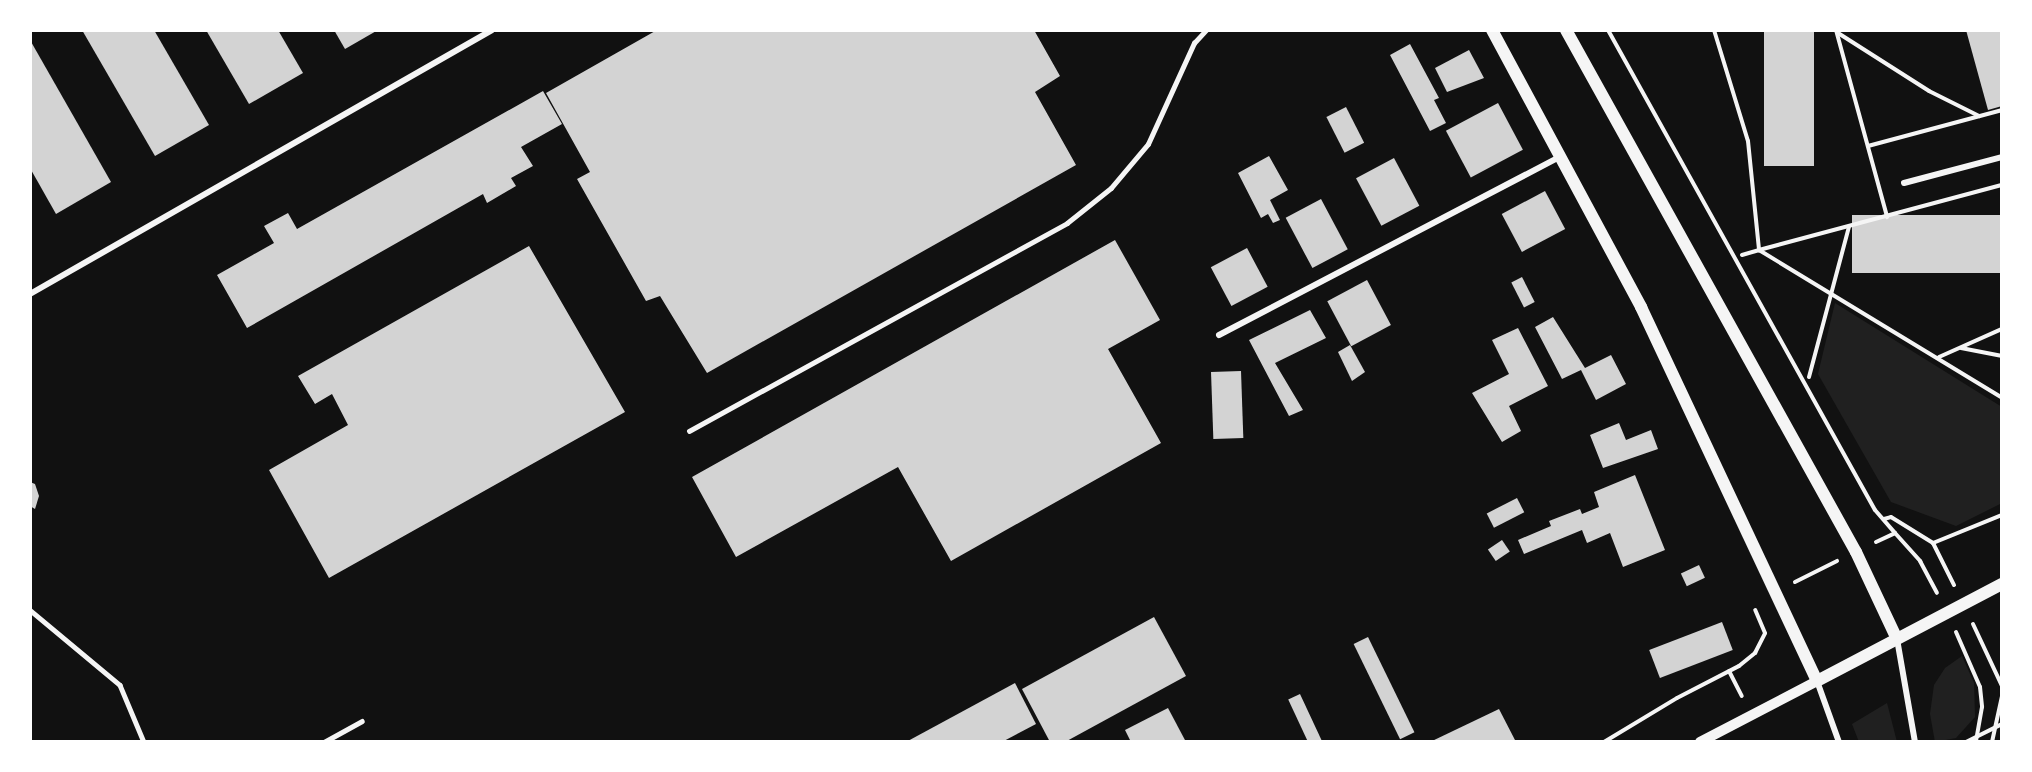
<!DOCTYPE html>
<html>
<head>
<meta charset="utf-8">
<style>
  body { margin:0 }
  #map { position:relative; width:2032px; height:772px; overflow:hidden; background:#111; font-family:"Source Serif 4",serif }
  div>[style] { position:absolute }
  .green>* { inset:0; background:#202020 }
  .building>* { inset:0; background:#d3d3d3; transform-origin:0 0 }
  .path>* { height:4px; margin:-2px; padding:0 2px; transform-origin:2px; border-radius:2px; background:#f5f5f5 }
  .service>* { height:4.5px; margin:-2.25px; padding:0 2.25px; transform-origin:2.25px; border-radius:2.25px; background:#f5f5f5 }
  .minor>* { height:6px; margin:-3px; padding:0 3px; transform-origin:3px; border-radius:3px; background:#f5f5f5 }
  .tertiary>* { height:10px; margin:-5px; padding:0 5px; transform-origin:5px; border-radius:5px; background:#f5f5f5 }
  .secondary>* { height:12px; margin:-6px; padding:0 6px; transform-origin:6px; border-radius:6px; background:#f5f5f5 }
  span { translate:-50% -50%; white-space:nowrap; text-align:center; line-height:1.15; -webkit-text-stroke:4.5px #fff; paint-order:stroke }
  .frame { position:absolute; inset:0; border:32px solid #fff; pointer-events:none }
</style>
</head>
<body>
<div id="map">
  <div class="green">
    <i style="clip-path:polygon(1835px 303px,2002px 407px,2002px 503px,1956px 526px,1891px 502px,1818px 374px)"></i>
    <i style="clip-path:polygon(1962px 656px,1974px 683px,1975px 717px,1956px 738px,1935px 742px,1930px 714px,1934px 685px,1945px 668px)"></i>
    <i style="clip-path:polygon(1887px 703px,1897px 742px,1859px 742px,1852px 724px)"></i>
  </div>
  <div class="building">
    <i style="clip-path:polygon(82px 30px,154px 30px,209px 125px,155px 156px)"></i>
    <i style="clip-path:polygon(206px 30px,278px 30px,303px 73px,249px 104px)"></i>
    <i style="clip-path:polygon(334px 30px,378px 30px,345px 49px)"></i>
    <i style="clip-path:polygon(657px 30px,1034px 30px,1060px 76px,1035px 92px,1076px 165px,707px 373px,660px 296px,646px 301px,577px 179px,590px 172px,546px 93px)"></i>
    <i style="left:1764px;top:30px;width:50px;height:136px"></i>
    <i style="clip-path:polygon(1966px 30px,2002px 30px,2002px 106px,1988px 110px)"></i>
    <i style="clip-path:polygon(30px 40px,111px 182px,56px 214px,30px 168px)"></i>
    <i style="clip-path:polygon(1410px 44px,1439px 98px,1434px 100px,1446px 123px,1430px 131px,1390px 55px)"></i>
    <i style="clip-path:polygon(1469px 50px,1484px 78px,1447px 92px,1435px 68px)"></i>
    <i style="clip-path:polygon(543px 91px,562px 124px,521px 147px,533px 166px,511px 178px,516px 186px,487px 203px,483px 194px,247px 328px,217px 275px,274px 243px,264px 226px,288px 213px,297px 229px)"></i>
    <i style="left:1498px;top:103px;width:53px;height:59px;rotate:62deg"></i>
    <i style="left:1346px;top:107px;width:40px;height:22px;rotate:63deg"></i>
    <i style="clip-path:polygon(1269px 156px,1288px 190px,1270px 200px,1280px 220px,1273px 223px,1268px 214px,1261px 218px,1238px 173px)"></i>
    <i style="left:1394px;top:158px;width:54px;height:43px;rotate:62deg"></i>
    <i style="left:1545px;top:191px;width:43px;height:49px;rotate:62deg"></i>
    <i style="left:1321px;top:199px;width:57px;height:40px;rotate:62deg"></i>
    <i style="left:2002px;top:215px;width:58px;height:150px;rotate:90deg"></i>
    <i style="clip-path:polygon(1115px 240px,1160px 320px,1108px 349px,1161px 443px,951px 561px,898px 467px,736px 557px,692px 477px)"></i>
    <i style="clip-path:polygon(529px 246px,625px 412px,329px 578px,269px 470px,348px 425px,332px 394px,315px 404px,298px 376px)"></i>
    <i style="left:1247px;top:248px;width:44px;height:41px;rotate:62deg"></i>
    <i style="left:1522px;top:277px;width:28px;height:12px;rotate:63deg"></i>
    <i style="left:1367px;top:280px;width:51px;height:45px;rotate:62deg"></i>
    <i style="clip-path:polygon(1310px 310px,1326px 338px,1275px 363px,1303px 410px,1289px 416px,1249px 340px)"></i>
    <i style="clip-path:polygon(1553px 317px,1585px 368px,1611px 355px,1626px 384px,1596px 400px,1581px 370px,1562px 379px,1535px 327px)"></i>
    <i style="clip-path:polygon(1518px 328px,1548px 386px,1509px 406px,1521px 431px,1502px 442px,1472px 393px,1509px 374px,1492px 340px)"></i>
    <i style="clip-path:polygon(1350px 345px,1365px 372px,1352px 381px,1338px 352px)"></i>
    <i style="left:1241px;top:371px;width:67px;height:30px;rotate:88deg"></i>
    <i style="clip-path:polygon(1619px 423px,1626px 440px,1651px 430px,1658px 449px,1603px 468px,1590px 435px)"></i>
    <i style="clip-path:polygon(1635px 475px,1665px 550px,1623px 567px,1610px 533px,1587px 543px,1582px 530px,1524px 554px,1518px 540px,1551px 526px,1549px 521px,1580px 509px,1582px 514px,1599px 507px,1594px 492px)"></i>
    <i style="clip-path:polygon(30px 482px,35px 484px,39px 496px,35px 509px,30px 506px)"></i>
    <i style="left:1517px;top:498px;width:16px;height:34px;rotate:63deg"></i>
    <i style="left:1502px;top:540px;width:14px;height:17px;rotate:56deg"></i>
    <i style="left:1699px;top:565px;width:14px;height:20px;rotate:65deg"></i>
    <i style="clip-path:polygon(1154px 617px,1186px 676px,1065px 742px,1050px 742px,1022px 689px)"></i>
    <i style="left:1722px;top:622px;width:30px;height:78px;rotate:69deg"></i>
    <i style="left:1368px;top:637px;width:106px;height:16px;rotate:64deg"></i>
    <i style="clip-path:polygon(1015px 683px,1036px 724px,1002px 742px,906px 742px)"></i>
    <i style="left:1300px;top:694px;width:53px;height:13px;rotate:65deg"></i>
    <i style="clip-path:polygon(1168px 708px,1186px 742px,1131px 742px,1125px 730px)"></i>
    <i style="clip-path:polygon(1499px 709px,1516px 742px,1430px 742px)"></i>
  </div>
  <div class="path">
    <i style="left:1608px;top:30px;width:549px;rotate:60.92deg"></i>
    <i style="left:1875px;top:510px;width:30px;rotate:49deg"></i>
    <i style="left:1714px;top:30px;width:116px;rotate:73deg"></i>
    <i style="left:1748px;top:141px;width:110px;rotate:84.2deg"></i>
    <i style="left:1759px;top:250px;width:252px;rotate:-15deg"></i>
    <i style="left:1836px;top:30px;width:194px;rotate:74.7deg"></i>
    <i style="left:1838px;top:33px;width:108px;rotate:32.5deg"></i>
    <i style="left:1929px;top:91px;width:56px;rotate:26.6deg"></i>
    <i style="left:1868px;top:146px;width:139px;rotate:-15deg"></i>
    <i style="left:1742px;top:255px;width:18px;rotate:-16deg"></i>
    <i style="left:1759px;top:250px;width:285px;rotate:31.3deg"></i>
    <i style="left:1961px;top:348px;width:42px;rotate:11deg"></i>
    <i style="left:1939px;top:357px;width:69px;rotate:-24deg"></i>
    <i style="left:1809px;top:377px;width:155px;rotate:-75.1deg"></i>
    <i style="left:1884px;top:519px;width:7px;rotate:-16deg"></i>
    <i style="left:1891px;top:517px;width:49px;rotate:31.8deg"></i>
    <i style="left:1933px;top:543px;width:74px;rotate:-22.1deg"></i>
    <i style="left:1876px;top:542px;width:21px;rotate:-25deg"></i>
    <i style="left:1895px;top:533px;width:38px;rotate:48deg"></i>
    <i style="left:1920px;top:561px;width:36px;rotate:62deg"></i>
    <i style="left:1933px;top:543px;width:47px;rotate:63.4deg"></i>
    <i style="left:1795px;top:582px;width:47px;rotate:-26.6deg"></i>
    <i style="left:1973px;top:624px;width:68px;rotate:64.9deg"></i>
    <i style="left:1956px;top:632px;width:60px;rotate:66.4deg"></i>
    <i style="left:1980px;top:687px;width:20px;rotate:84deg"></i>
    <i style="left:1982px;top:707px;width:36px;rotate:100deg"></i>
    <i style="left:1729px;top:671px;width:28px;rotate:63deg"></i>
    <i style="left:1604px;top:742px;width:85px;rotate:-31.1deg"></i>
    <i style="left:1677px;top:698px;width:70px;rotate:-27.3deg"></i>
    <i style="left:1739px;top:666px;width:21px;rotate:-39deg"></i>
    <i style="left:1755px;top:653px;width:22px;rotate:-63deg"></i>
    <i style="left:1765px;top:633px;width:25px;rotate:-113deg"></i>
    <i style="left:1966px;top:742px;width:40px;rotate:-26.6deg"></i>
    <i style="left:1992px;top:742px;width:47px;rotate:-77.7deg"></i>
  </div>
  <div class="service">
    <i style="left:689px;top:431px;width:431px;rotate:-28.8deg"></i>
    <i style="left:1067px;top:223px;width:56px;rotate:-38.5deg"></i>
    <i style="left:1111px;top:188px;width:57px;rotate:-49.9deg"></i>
    <i style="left:1148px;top:144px;width:111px;rotate:-65.5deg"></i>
    <i style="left:1194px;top:43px;width:18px;rotate:-47deg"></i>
    <i style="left:30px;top:610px;width:117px;rotate:39.8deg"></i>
    <i style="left:120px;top:685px;width:62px;rotate:67.2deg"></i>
    <i style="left:324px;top:742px;width:43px;rotate:-28.9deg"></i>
  </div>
  <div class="minor">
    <i style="left:1904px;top:183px;width:101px;rotate:-14.9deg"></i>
    <i style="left:30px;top:294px;width:532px;rotate:-29.74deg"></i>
    <i style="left:1219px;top:335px;width:386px;rotate:-27.6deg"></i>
    <i style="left:1897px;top:639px;width:105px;rotate:80.1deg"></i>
    <i style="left:1817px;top:681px;width:65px;rotate:70.2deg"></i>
  </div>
  <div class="tertiary">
    <i style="left:1700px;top:742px;width:132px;rotate:-27.5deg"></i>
  </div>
  <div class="secondary">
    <i style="left:1492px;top:30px;width:315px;rotate:61.7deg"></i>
    <i style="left:1641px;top:307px;width:413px;rotate:64.8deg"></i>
    <i style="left:1817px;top:681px;width:209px;rotate:-27.7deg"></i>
    <i style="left:1566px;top:30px;width:597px;rotate:60.95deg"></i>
    <i style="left:1856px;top:552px;width:96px;rotate:64.8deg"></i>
  </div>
  <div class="frame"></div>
</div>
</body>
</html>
